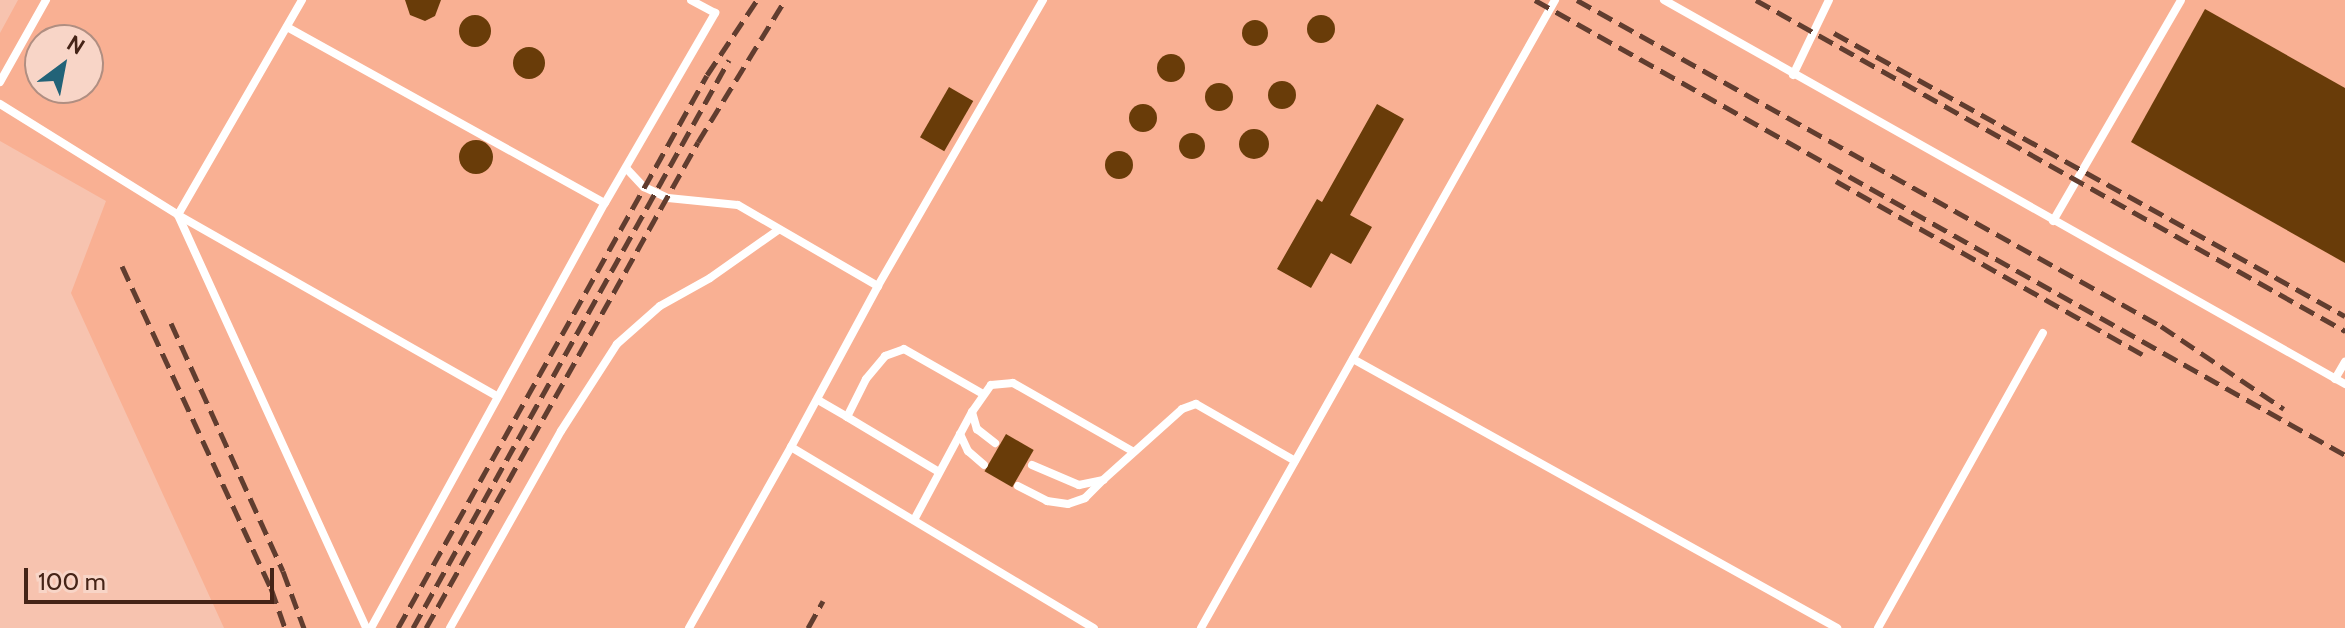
<!DOCTYPE html>
<html>
<head>
<meta charset="utf-8">
<style>
  body { margin:0 }
  #map { position:relative; width:2345px; height:628px; overflow:hidden; background:#f7c3af; font-family:Cabin,sans-serif }
  div>[style] { position:absolute }
  .built>* { inset:0; background:#f9b093 }
  .building>* { inset:0; background:#693c09; transform-origin:0 0 }
  .round { border-radius:50% }
  .lane>* { height:8px; margin:-4px; padding:0 4px; transform-origin:4px; border-radius:4px; background:#fff }
  .rail>* { height:5px; margin-top:-2.5px; transform-origin:0; background:repeating-linear-gradient(90deg,#613d2f 0 16px,transparent 0 24px) }
  span { translate:-50% -50%; white-space:nowrap; text-align:center; line-height:1.15; -webkit-text-stroke:8px #f8d5c7; paint-order:stroke }
  .north { position:absolute; left:24px; top:24px; width:80px; height:80px; box-sizing:border-box; background:#f8d5c7; border:2px solid #b08e81; border-radius:50%; rotate:32deg; font-size:22px; font-weight:700; line-height:32px; text-align:center; color:#452417 }
  .north::after { content:''; display:block; margin:auto; width:28px; height:36px; background:#226378; clip-path:polygon(50% 0,100% 100%,50% 72%,0 100%) }
  .scale { position:absolute; left:24px; top:568px; width:250px; height:36px; box-sizing:border-box; border:4px solid #452417; border-top:0; padding-left:10px; font-size:24px; line-height:28px; white-space:nowrap; color:#452417; -webkit-text-stroke:6px #f8d5c7; paint-order:stroke }
</style>
</head>
<body>
<div id="map">
  <div class="built">
    <i style="clip-path:polygon(evenodd,18px 0,2345px 0,2345px 628px,224px 628px,71px 293px,106px 201px,0 141px,0 33px,18px 0,40px 40px,88px 40px,88px 88px,40px 88px,40px 40px)"></i>
  </div>
  <div class="building">
    <i style="clip-path:polygon(405px 0,441px 0,435px 16px,425px 21px,410px 15px)"></i>
    <i style="clip-path:polygon(2205px 9px,2345px 88px,2345px 263px,2131px 142px)"></i>
    <i class="round" style="left:459px;top:15px;width:32px;height:32px"></i>
    <i class="round" style="left:1307px;top:15px;width:28px;height:28px"></i>
    <i class="round" style="left:1242px;top:20px;width:26px;height:26px"></i>
    <i class="round" style="left:513px;top:47px;width:32px;height:32px"></i>
    <i class="round" style="left:1157px;top:54px;width:28px;height:28px"></i>
    <i class="round" style="left:1268px;top:81px;width:28px;height:28px"></i>
    <i class="round" style="left:1205px;top:83px;width:28px;height:28px"></i>
    <i style="left:949px;top:87px;width:28px;height:58px;rotate:30deg"></i>
    <i style="clip-path:polygon(1377px 104px,1404px 119px,1350px 215px,1372px 227px,1351px 264px,1331px 253px,1311px 288px,1277px 269px,1317px 199px,1322px 202px)"></i>
    <i class="round" style="left:1129px;top:104px;width:28px;height:28px"></i>
    <i class="round" style="left:1239px;top:129px;width:30px;height:30px"></i>
    <i class="round" style="left:1179px;top:133px;width:26px;height:26px"></i>
    <i class="round" style="left:459px;top:140px;width:34px;height:34px"></i>
    <i class="round" style="left:1105px;top:151px;width:28px;height:28px"></i>
    <i style="left:1006px;top:434px;width:32px;height:43px;rotate:30deg"></i>
  </div>
  <div class="lane">
    <i style="left:302px;top:0;width:248px;rotate:120deg"></i>
    <i style="left:178px;top:215px;width:454px;rotate:65.5deg"></i>
    <i style="left:1043px;top:0;width:330px;rotate:120deg"></i>
    <i style="left:878px;top:286px;width:183px;rotate:118.4deg"></i>
    <i style="left:791px;top:447px;width:353px;rotate:30.9deg"></i>
    <i style="left:1664px;top:0;width:782px;rotate:29.42deg"></i>
    <i style="left:287px;top:27px;width:363px;rotate:29deg"></i>
    <i style="left:1793px;top:75px;width:83px;rotate:-64.4deg"></i>
    <i style="left:0;top:82px;width:94px;rotate:-60.7deg"></i>
    <i style="left:0;top:104px;width:210px;rotate:31.9deg"></i>
    <i style="left:178px;top:215px;width:367px;rotate:29.6deg"></i>
    <i style="left:626px;top:168px;width:26px;rotate:47deg"></i>
    <i style="left:644px;top:187px;width:26px;rotate:25deg"></i>
    <i style="left:668px;top:198px;width:70px;rotate:5.7deg"></i>
    <i style="left:738px;top:205px;width:162px;rotate:30.1deg"></i>
    <i style="left:2053px;top:221px;width:255px;rotate:-59.9deg"></i>
    <i style="left:1353px;top:359px;width:554px;rotate:29.06deg"></i>
    <i style="left:2335px;top:379px;width:20px;rotate:-60deg"></i>
    <i style="left:818px;top:400px;width:34px;rotate:30deg"></i>
    <i style="left:972px;top:412px;width:18px;rotate:74deg"></i>
    <i style="left:977px;top:429px;width:23px;rotate:38deg"></i>
    <i style="left:960px;top:434px;width:19px;rotate:65deg"></i>
    <i style="left:968px;top:451px;width:21px;rotate:41deg"></i>
    <i style="left:1032px;top:465px;width:51px;rotate:23.1deg"></i>
    <i style="left:1079px;top:485px;width:25px;rotate:-12deg"></i>
    <i style="left:1103px;top:480px;width:106px;rotate:-41.9deg"></i>
    <i style="left:1182px;top:409px;width:15px;rotate:-20deg"></i>
    <i style="left:1196px;top:404px;width:114px;rotate:29.9deg"></i>
    <i style="left:939px;top:472px;width:107px;rotate:-149.1deg"></i>
    <i style="left:847px;top:417px;width:42px;rotate:-63.4deg"></i>
    <i style="left:866px;top:379px;width:30px;rotate:-50deg"></i>
    <i style="left:885px;top:356px;width:20px;rotate:-20deg"></i>
    <i style="left:904px;top:349px;width:91px;rotate:29.7deg"></i>
    <i style="left:1018px;top:486px;width:33px;rotate:27deg"></i>
    <i style="left:1047px;top:501px;width:21px;rotate:8deg"></i>
    <i style="left:1068px;top:504px;width:18px;rotate:-19deg"></i>
    <i style="left:1085px;top:498px;width:24px;rotate:-45deg"></i>
    <i style="left:914px;top:520px;width:123px;rotate:-61.8deg"></i>
    <i style="left:972px;top:412px;width:33px;rotate:-55deg"></i>
    <i style="left:991px;top:385px;width:22px;rotate:-5deg"></i>
    <i style="left:1013px;top:383px;width:137px;rotate:29.7deg"></i>
    <i style="left:371px;top:628px;width:485px;rotate:-61.2deg"></i>
    <i style="left:605px;top:203px;width:220px;rotate:-59.9deg"></i>
    <i style="left:715px;top:13px;width:27px;rotate:-152deg"></i>
    <i style="left:450px;top:628px;width:226px;rotate:-60.6deg"></i>
    <i style="left:561px;top:431px;width:103px;rotate:-57.2deg"></i>
    <i style="left:617px;top:344px;width:57px;rotate:-41.5deg"></i>
    <i style="left:660px;top:306px;width:57px;rotate:-29.2deg"></i>
    <i style="left:710px;top:278px;width:83px;rotate:-35.2deg"></i>
    <i style="left:689px;top:628px;width:208px;rotate:-60.6deg"></i>
    <i style="left:1201px;top:628px;width:721px;rotate:-60.59deg"></i>
    <i style="left:1878px;top:628px;width:338px;rotate:-60.8deg"></i>
  </div>
  <div class="rail">
    <i style="left:1535px;top:0;width:929px;rotate:29.32deg"></i>
    <i style="left:1577px;top:0;width:669px;rotate:29.17deg"></i>
    <i style="left:2161px;top:326px;width:148px;rotate:34deg"></i>
    <i style="left:1756px;top:0;width:676px;rotate:29.33deg"></i>
    <i style="left:1834px;top:33px;width:584px;rotate:28.98deg"></i>
    <i style="left:1836px;top:181px;width:352px;rotate:29.5deg"></i>
    <i style="left:122px;top:266px;width:355px;rotate:65.2deg"></i>
    <i style="left:271px;top:588px;width:42px;rotate:70.7deg"></i>
    <i style="left:171px;top:323px;width:272px;rotate:65.7deg"></i>
    <i style="left:283px;top:571px;width:61px;rotate:69.8deg"></i>
    <i style="left:398px;top:628px;width:633px;rotate:-60.8deg"></i>
    <i style="left:707px;top:75px;width:90px;rotate:-56.3deg"></i>
    <i style="left:413px;top:628px;width:650px;rotate:-60.91deg"></i>
    <i style="left:426px;top:628px;width:557px;rotate:-60.77deg"></i>
    <i style="left:698px;top:142px;width:167px;rotate:-58.5deg"></i>
    <i style="left:808px;top:628px;width:31px;rotate:-61deg"></i>
  </div>
  <div class="north">N</div>
  <div class="scale">100 m</div>
</div>
</body>
</html>
